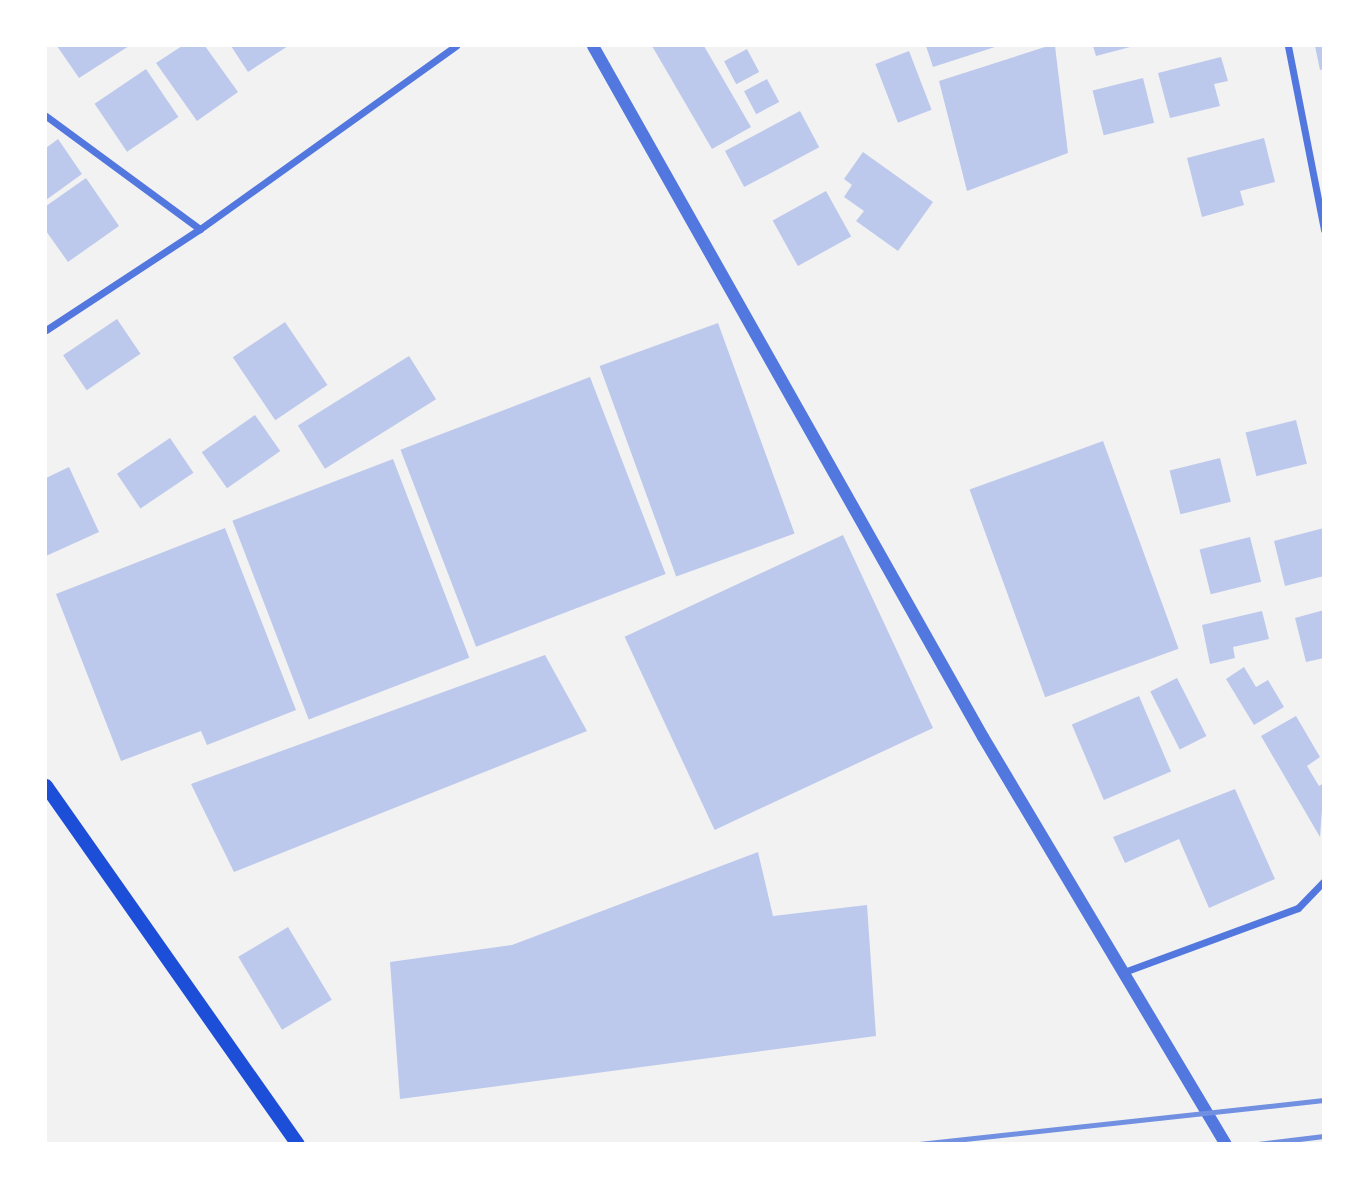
<!DOCTYPE html>
<html>
<head>
<meta charset="utf-8">
<style>
  body { margin:0 }
  #map { position:relative; width:1369px; height:1189px; overflow:hidden; background:#f2f2f2; font-family:Lora,serif }
  div>[style] { position:absolute }
  .building>* { inset:0; background:#bdc9ec; transform-origin:0 0 }
  .minor>* { height:7px; margin:-3.5px; padding:0 3.5px; transform-origin:3.5px; border-radius:3.5px; background:#5277de }
  .tertiary>* { height:12px; margin:-6px; padding:0 6px; transform-origin:6px; border-radius:6px; background:#5277de }
  .secondary>* { height:14px; margin:-7px; padding:0 7px; transform-origin:7px; border-radius:7px; background:#1d4ed8 }
  .rail>* { height:5px; margin:-2.5px; padding:0 2.5px; transform-origin:2.5px; border-radius:2.5px; background:#7290e2 }
  span { translate:-50% -50%; white-space:nowrap; text-align:center; line-height:1.15; -webkit-text-stroke:7px #fff; paint-order:stroke }
  .frame { position:absolute; inset:0; border:47px solid #fff; pointer-events:none }
</style>
</head>
<body>
<div id="map">
  <div class="building">
    <i style="clip-path:polygon(57px 46px,129px 46px,79px 78px)"></i>
    <i style="clip-path:polygon(182px 46px,205px 46px,238px 92px,197px 121px,156px 63px)"></i>
    <i style="clip-path:polygon(231px 46px,288px 46px,248px 72px)"></i>
    <i style="clip-path:polygon(652px 46px,704px 46px,751px 127px,712px 149px)"></i>
    <i style="clip-path:polygon(926px 46px,998px 46px,933px 67px)"></i>
    <i style="clip-path:polygon(1048px 46px,1055px 46px,1068px 153px,967px 191px,939px 81px)"></i>
    <i style="clip-path:polygon(1093px 46px,1134px 46px,1096px 56px)"></i>
    <i style="clip-path:polygon(1315px 46px,1324px 46px,1324px 69px,1320px 70px)"></i>
    <i style="left:747px;top:49px;width:26px;height:26px;rotate:62deg"></i>
    <i style="left:909px;top:51px;width:63px;height:36px;rotate:69deg"></i>
    <i style="clip-path:polygon(1221px 57px,1228px 81px,1214px 84px,1220px 106px,1170px 118px,1158px 73px)"></i>
    <i style="left:146px;top:69px;width:58px;height:62px;rotate:56deg"></i>
    <i style="left:1143px;top:78px;width:46px;height:52px;rotate:76deg"></i>
    <i style="left:767px;top:79px;width:26px;height:26px;rotate:62deg"></i>
    <i style="left:800px;top:111px;width:41px;height:85px;rotate:62deg"></i>
    <i style="clip-path:polygon(1264px 138px,1275px 182px,1240px 191px,1244px 205px,1202px 217px,1187px 158px)"></i>
    <i style="clip-path:polygon(58px 139px,82px 174px,46px 200px,46px 148px)"></i>
    <i style="clip-path:polygon(863px 152px,933px 202px,898px 251px,856px 221px,864px 211px,844px 197px,852px 185px,844px 179px)"></i>
    <i style="clip-path:polygon(86px 178px,119px 226px,68px 262px,46px 231px,46px 206px)"></i>
    <i style="left:826px;top:191px;width:52px;height:61px;rotate:61deg"></i>
    <i style="left:117px;top:319px;width:42px;height:65px;rotate:56deg"></i>
    <i style="left:285px;top:322px;width:76px;height:63px;rotate:56deg"></i>
    <i style="left:718px;top:323px;width:224px;height:126px;rotate:70deg"></i>
    <i style="left:409px;top:356px;width:51px;height:131px;rotate:58deg"></i>
    <i style="left:590px;top:377px;width:211px;height:203px;rotate:69deg"></i>
    <i style="left:255px;top:415px;width:44px;height:65px;rotate:55deg"></i>
    <i style="left:1296px;top:420px;width:45px;height:52px;rotate:76deg"></i>
    <i style="left:170px;top:438px;width:42px;height:64px;rotate:56deg"></i>
    <i style="left:1103px;top:441px;width:221px;height:142px;rotate:70deg"></i>
    <i style="left:1220px;top:458px;width:45px;height:52px;rotate:76deg"></i>
    <i style="left:393px;top:459px;width:213px;height:172px;rotate:69deg"></i>
    <i style="clip-path:polygon(69px 467px,99px 532px,46px 556px,46px 478px)"></i>
    <i style="clip-path:polygon(225px 528px,296px 710px,207px 745px,201px 731px,121px 761px,56px 594px)"></i>
    <i style="clip-path:polygon(1324px 528px,1324px 576px,1285px 586px,1274px 541px)"></i>
    <i style="left:843px;top:535px;width:213px;height:241px;rotate:65deg"></i>
    <i style="left:1250px;top:537px;width:46px;height:52px;rotate:76deg"></i>
    <i style="clip-path:polygon(1324px 610px,1324px 658px,1306px 662px,1295px 618px)"></i>
    <i style="clip-path:polygon(1262px 611px,1269px 639px,1233px 647px,1235px 658px,1210px 664px,1202px 625px)"></i>
    <i style="clip-path:polygon(545px 655px,587px 731px,234px 872px,191px 784px)"></i>
    <i style="clip-path:polygon(1244px 667px,1256px 687px,1268px 680px,1284px 707px,1254px 725px,1226px 679px)"></i>
    <i style="left:1177px;top:678px;width:65px;height:30px;rotate:63deg"></i>
    <i style="left:1139px;top:696px;width:82px;height:73px;rotate:67deg"></i>
    <i style="clip-path:polygon(1296px 716px,1320px 757px,1307px 766px,1319px 786px,1324px 783px,1320px 837px,1261px 736px)"></i>
    <i style="clip-path:polygon(1235px 789px,1275px 879px,1209px 908px,1179px 839px,1125px 863px,1113px 837px)"></i>
    <i style="clip-path:polygon(758px 852px,773px 916px,867px 905px,876px 1036px,400px 1099px,390px 962px,512px 945px)"></i>
    <i style="left:288px;top:927px;width:85px;height:58px;rotate:59deg"></i>
  </div>
  <div class="minor">
    <i style="left:1288px;top:46px;width:187px;rotate:78.9deg"></i>
    <i style="left:46px;top:116px;width:191px;rotate:36.3deg"></i>
    <i style="left:46px;top:330px;width:184px;rotate:-33.3deg"></i>
    <i style="left:200px;top:229px;width:315px;rotate:-35.6deg"></i>
    <i style="left:1124px;top:972px;width:185px;rotate:-20.2deg"></i>
    <i style="left:1298px;top:908px;width:37px;rotate:-46deg"></i>
  </div>
  <div class="tertiary">
    <i style="left:593px;top:46px;width:793px;rotate:60.56deg"></i>
    <i style="left:983px;top:737px;width:474px;rotate:59.2deg"></i>
  </div>
  <div class="secondary">
    <i style="left:46px;top:786px;width:438px;rotate:54.9deg"></i>
  </div>
  <div class="rail">
    <i style="left:919px;top:1144px;width:407px;rotate:-6.2deg"></i>
    <i style="left:1258px;top:1144px;width:66px;rotate:-6.9deg"></i>
  </div>
  <div class="frame"></div>
</div>
</body>
</html>
